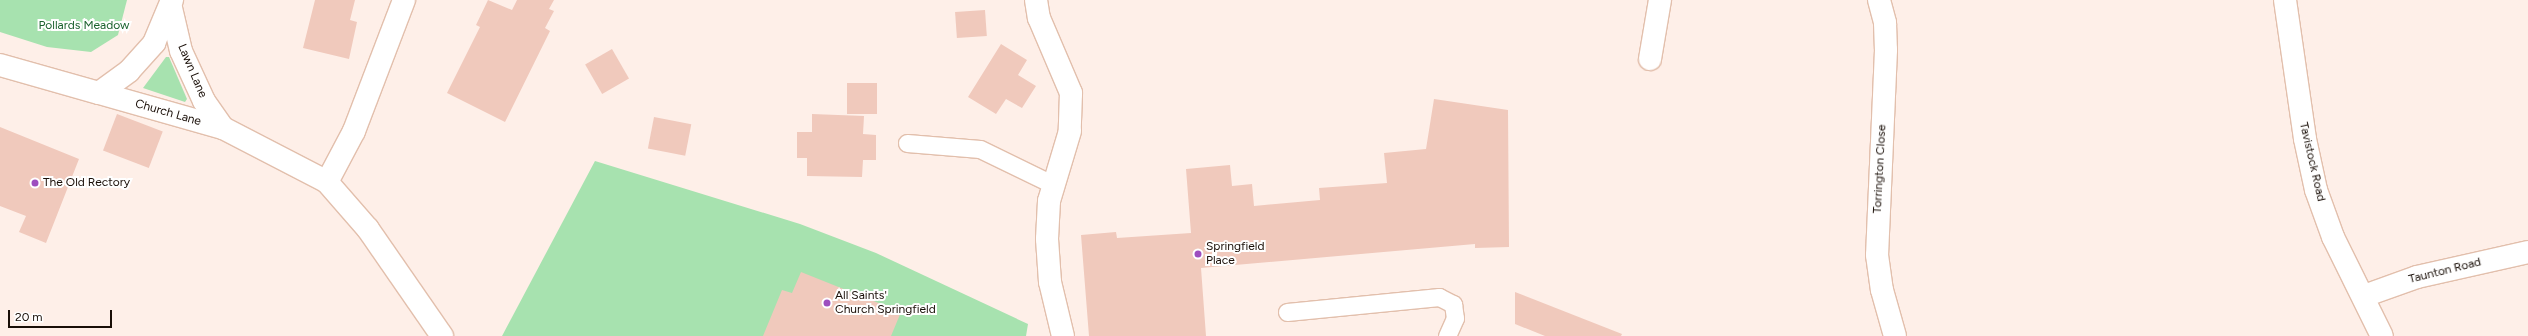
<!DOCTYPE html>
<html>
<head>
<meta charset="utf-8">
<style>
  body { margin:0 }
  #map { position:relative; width:2528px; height:336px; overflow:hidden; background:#feefe8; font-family:Figtree,sans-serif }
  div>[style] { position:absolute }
  .green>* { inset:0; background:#a7e2af }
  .building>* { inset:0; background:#f0c9bc; transform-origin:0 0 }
  .roads { filter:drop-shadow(1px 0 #e2bfac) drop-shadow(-1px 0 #e2bfac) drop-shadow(0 1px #e2bfac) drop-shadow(0 -1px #e2bfac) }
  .service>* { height:17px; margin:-8.5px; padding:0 8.5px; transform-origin:8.5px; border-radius:8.5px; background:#fff }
  .minor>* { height:22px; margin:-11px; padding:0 11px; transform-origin:11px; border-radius:11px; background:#fff }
  .tertiary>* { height:22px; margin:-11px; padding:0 11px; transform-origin:11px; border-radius:11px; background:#fff }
  .dots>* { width:11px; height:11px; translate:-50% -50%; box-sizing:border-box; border:2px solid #fff; border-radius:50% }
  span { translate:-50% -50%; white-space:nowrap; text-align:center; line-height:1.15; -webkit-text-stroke:4px #fff; paint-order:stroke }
  .park-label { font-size:12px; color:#1b622e }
  .street-label { font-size:12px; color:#190e07 }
  .poi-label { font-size:12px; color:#190e07 }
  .left { translate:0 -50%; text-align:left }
  .scale { position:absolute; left:8px; top:310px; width:104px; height:18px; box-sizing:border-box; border:2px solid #190e07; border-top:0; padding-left:5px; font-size:12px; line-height:14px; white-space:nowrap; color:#190e07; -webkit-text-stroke:3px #fff; paint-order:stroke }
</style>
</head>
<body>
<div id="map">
  <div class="green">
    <i style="clip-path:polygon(0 0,127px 0,118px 35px,91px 52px,47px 47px,0 32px)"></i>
    <i style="clip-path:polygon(166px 57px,169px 57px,187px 99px,185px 102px,143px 88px)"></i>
    <i style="clip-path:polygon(595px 161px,800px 224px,876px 253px,1028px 324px,1026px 336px,502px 336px)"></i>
  </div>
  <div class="building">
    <i style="clip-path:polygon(315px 0,355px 0,350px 20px,357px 22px,349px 59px,303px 48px)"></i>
    <i style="clip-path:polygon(488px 0,512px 10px,517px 0,554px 0,549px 9px,554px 11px,545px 28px,550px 31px,505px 122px,447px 93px,480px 27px,476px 25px)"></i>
    <i style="left:985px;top:10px;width:26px;height:30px;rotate:86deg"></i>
    <i style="clip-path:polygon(1001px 44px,1027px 60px,1018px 75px,1036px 86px,1022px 108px,1006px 99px,996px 114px,968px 97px)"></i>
    <i style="left:612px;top:49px;width:34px;height:31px;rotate:60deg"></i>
    <i style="left:847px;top:83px;width:30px;height:31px"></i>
    <i style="clip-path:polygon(1434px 99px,1508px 110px,1509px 247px,1475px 248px,1475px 244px,1201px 268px,1206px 336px,1089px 336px,1081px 235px,1116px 232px,1117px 238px,1191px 233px,1186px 169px,1230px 165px,1232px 186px,1252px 184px,1254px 206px,1320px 200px,1319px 188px,1387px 183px,1384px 153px,1426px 149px)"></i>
    <i style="left:117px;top:114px;width:49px;height:39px;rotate:21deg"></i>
    <i style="clip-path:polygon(812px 114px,864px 116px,863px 134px,876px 135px,876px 160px,863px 160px,862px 177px,807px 176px,807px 158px,797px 158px,797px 132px,812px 132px)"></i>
    <i style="left:654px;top:117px;width:38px;height:32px;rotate:11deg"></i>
    <i style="clip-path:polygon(0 127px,79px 159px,46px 243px,19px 232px,26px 216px,0 206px)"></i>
    <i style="clip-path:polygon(801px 272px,901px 312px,891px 336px,763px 336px,782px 290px,792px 293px)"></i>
    <i style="clip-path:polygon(1515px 292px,1622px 334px,1621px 336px,1545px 336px,1515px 324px)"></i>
  </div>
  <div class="roads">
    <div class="service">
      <i style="left:907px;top:143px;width:73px;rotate:4.7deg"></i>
      <i style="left:980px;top:149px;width:82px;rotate:25.9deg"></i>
      <i style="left:1287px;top:312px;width:153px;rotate:-5.6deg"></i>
      <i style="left:1439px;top:297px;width:16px;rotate:27deg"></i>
      <i style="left:1453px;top:304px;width:14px;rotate:82deg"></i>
      <i style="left:1455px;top:318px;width:20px;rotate:114deg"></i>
    </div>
    <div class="minor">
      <i style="left:1036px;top:0;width:18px;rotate:81deg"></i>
      <i style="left:1039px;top:18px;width:82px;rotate:66.9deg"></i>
      <i style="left:1071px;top:93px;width:38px;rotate:92deg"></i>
      <i style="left:1070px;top:131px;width:73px;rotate:106.7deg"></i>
      <i style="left:1049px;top:201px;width:38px;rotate:93deg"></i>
      <i style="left:1047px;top:239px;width:43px;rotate:86deg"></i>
      <i style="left:1050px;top:282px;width:56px;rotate:76.5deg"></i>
      <i style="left:1879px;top:0;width:24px;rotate:75deg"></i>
      <i style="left:1885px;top:23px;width:27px;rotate:88deg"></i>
      <i style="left:1886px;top:50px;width:205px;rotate:92.5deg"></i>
      <i style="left:1877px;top:255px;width:35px;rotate:82deg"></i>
      <i style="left:1882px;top:290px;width:48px;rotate:74.2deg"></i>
      <i style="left:2285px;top:0;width:140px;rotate:81.8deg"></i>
      <i style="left:2305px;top:139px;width:52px;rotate:77.8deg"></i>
      <i style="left:2316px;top:190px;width:50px;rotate:70.1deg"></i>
      <i style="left:2333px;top:237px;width:110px;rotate:63.7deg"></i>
      <i style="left:171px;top:8px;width:44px;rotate:76.9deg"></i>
      <i style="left:181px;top:51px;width:55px;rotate:65.3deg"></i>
      <i style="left:204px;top:101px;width:33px;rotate:55deg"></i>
      <i style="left:1650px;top:59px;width:60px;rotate:-80.4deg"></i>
      <i style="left:99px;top:93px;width:129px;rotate:15.8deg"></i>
      <i style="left:223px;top:128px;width:117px;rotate:27.4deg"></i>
      <i style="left:327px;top:182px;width:62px;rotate:48.9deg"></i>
      <i style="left:368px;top:229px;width:130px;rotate:55.3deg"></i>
      <i style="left:327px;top:182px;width:58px;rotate:-62.1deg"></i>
      <i style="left:354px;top:131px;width:140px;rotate:-69.1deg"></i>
      <i style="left:2364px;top:296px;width:56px;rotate:-19.7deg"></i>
      <i style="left:2417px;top:277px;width:114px;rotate:-12.7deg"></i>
    </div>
    <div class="tertiary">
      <i style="left:0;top:65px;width:103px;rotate:15.8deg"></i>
      <i style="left:99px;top:93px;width:37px;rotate:-36deg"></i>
      <i style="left:129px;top:71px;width:38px;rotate:-48deg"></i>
      <i style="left:154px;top:43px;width:47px;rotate:-67.3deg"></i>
    </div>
  </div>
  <div class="dots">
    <i style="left:35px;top:183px;background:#9d4ebf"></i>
    <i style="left:1198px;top:254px;background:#9d4ebf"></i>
    <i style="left:827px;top:303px;background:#9d4ebf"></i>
  </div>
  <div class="park-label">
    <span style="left:84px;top:26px">Pollards Meadow</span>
  </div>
  <div class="street-label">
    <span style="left:192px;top:71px;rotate:67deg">Lawn Lane</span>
    <span style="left:168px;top:113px;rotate:16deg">Church Lane</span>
    <span style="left:2312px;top:162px;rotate:77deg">Tavistock Road</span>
    <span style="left:1880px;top:169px;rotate:-87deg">Torrington Close</span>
    <span style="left:2445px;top:271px;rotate:-14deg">Taunton Road</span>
  </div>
  <div class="poi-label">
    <span class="left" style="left:43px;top:183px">The Old Rectory</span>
    <span class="left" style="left:1206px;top:254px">Springfield<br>Place</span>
    <span class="left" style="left:835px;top:303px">All Saints'<br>Church Springfield</span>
  </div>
  <div class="scale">20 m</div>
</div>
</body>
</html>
